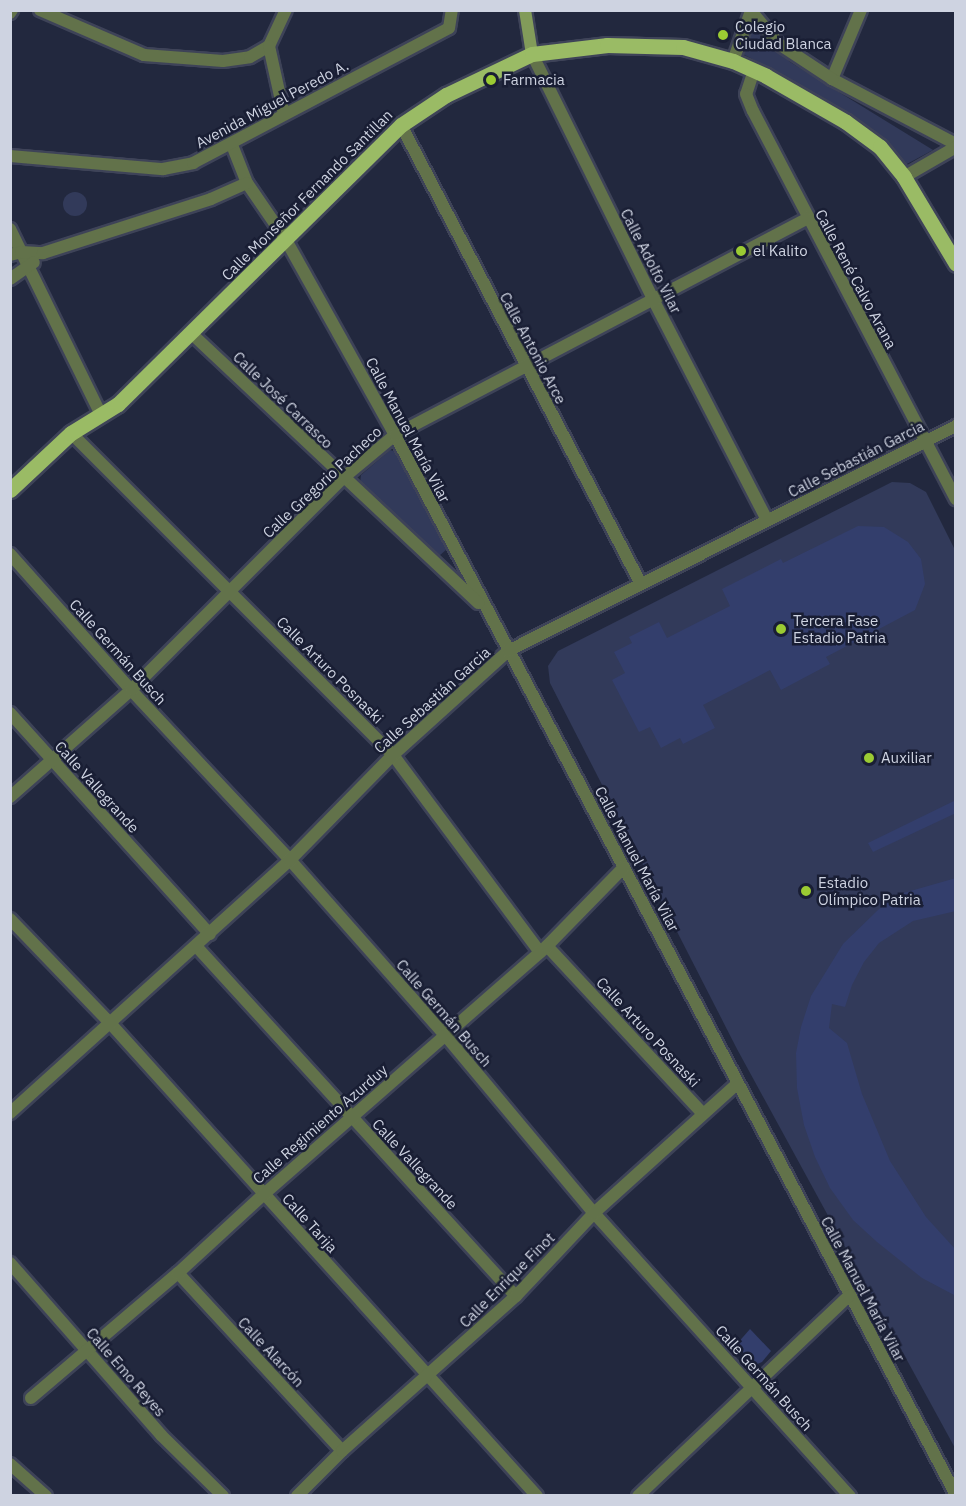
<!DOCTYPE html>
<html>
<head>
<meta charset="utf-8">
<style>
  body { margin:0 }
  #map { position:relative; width:966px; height:1506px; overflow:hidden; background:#22283e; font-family:"IBM Plex Sans",sans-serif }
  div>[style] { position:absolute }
  .green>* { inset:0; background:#323a5a }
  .round { border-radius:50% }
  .building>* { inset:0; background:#333e6c }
  .roads { filter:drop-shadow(2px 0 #3e4358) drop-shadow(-2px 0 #3e4358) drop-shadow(0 2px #3e4358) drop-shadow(0 -2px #3e4358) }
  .street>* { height:12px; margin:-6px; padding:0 6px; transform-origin:6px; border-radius:6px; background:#62724a }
  .secondary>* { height:12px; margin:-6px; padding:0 6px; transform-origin:6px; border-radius:6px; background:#829b5a }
  .primary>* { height:15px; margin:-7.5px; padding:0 7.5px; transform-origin:7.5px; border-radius:7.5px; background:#9abb65 }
  .dots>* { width:16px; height:16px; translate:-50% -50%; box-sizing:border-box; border:3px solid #191e34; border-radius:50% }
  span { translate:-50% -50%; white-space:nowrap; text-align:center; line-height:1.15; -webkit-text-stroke:5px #191e34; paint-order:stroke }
  .poi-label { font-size:15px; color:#ced3e1 }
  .left { translate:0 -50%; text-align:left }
  .street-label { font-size:15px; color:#ced3e1 }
  .frame { position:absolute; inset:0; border:12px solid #ced3e1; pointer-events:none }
</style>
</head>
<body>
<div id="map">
  <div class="green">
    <i style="clip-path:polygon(752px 27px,757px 28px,790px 62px,933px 150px,905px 165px,870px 130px,797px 83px,741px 53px)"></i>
    <i class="round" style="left:63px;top:192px;width:24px;height:24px"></i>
    <i style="clip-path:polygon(390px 450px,397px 452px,447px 549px,439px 556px,360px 483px,361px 475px)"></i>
    <i style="clip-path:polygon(892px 482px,910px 483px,926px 492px,956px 552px,955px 1448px,737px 1049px,550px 683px,548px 666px,558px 651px)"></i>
  </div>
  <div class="building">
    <i style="clip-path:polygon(858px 526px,884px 527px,908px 542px,921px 559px,925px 584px,915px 610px,826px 657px,830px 664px,781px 690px,770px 670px,703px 705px,715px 728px,683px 744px,680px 738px,661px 748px,650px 727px,639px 732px,612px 680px,625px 673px,614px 652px,632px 643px,629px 637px,659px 622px,667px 638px,730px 606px,722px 589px,781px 559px,783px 563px)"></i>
    <i style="clip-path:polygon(956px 800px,956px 813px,873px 852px,868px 843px)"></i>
    <i style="clip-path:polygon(956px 878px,956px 911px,913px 921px,879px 943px,864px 962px,852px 985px,845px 1007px,832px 1004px,829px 1028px,847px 1043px,862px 1094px,890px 1161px,926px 1217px,956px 1250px,956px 1296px,922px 1278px,877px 1242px,853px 1220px,830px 1188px,815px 1157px,804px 1125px,797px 1088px,796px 1053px,801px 1027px,811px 996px,843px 944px,879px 909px,900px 894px)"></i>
    <i style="clip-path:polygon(750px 1329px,771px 1351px,762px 1362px,755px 1365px,736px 1345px)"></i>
  </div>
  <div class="roads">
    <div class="street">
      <i style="left:40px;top:10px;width:113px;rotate:23.4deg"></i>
      <i style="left:144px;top:55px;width:79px;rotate:4.3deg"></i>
      <i style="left:223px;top:61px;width:27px;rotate:-8deg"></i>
      <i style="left:250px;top:57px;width:22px;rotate:-30deg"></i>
      <i style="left:269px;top:46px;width:40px;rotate:-65deg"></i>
      <i style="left:861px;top:10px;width:75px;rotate:112.8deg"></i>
      <i style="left:832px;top:79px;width:140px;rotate:27.7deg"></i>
      <i style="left:10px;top:13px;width:4px;rotate:-56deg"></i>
      <i style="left:269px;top:46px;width:70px;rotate:77.6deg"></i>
      <i style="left:532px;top:54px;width:275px;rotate:63.7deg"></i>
      <i style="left:654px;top:301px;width:246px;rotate:62.7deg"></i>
      <i style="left:733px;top:61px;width:53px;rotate:-70.2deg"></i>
      <i style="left:751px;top:11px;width:43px;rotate:49.7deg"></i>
      <i style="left:779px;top:44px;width:64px;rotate:33.4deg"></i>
      <i style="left:754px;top:70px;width:25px;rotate:108deg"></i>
      <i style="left:746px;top:94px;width:18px;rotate:68deg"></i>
      <i style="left:753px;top:111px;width:438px;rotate:62.4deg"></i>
      <i style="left:401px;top:125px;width:518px;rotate:62.4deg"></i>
      <i style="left:232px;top:145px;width:41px;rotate:68.5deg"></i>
      <i style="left:247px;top:183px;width:69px;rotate:55.6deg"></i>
      <i style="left:286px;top:240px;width:223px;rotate:60.8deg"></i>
      <i style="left:395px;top:435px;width:1199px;rotate:62.11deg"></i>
      <i style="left:10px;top:156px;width:154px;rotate:4.9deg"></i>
      <i style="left:163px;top:169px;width:31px;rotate:-11deg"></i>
      <i style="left:193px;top:163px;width:289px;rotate:-27.8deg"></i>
      <i style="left:449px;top:28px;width:18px;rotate:-81deg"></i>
      <i style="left:904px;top:177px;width:60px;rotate:-30deg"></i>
      <i style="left:10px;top:229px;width:207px;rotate:63.9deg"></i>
      <i style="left:10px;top:255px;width:11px;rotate:-15deg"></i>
      <i style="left:21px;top:252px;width:22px;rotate:3deg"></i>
      <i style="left:43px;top:253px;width:176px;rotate:-17.8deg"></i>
      <i style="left:211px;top:199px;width:39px;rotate:-24deg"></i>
      <i style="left:10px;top:279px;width:29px;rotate:-35deg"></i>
      <i style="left:192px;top:334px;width:393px;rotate:43.2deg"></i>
      <i style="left:71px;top:433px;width:455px;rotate:45deg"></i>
      <i style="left:393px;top:755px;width:246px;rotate:53.3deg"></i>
      <i style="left:10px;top:554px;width:182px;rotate:48.3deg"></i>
      <i style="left:131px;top:690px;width:233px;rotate:46.9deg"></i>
      <i style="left:290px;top:860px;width:234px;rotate:48.5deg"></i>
      <i style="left:445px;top:1035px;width:232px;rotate:50.1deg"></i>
      <i style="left:594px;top:1213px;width:382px;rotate:47.9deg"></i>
      <i style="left:10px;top:713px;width:298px;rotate:47.9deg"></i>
      <i style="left:10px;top:797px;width:162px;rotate:-41.5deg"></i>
      <i style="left:131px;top:690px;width:300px;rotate:-45deg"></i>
      <i style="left:343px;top:478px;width:67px;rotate:-39.6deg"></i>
      <i style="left:395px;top:435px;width:465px;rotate:-27.7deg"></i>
      <i style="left:10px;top:919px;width:144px;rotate:46.1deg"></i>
      <i style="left:110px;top:1023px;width:637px;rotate:47.93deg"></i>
      <i style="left:196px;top:946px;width:474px;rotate:47.6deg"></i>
      <i style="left:547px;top:946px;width:228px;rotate:47.1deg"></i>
      <i style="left:10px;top:1113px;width:377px;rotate:-42.1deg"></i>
      <i style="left:290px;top:860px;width:147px;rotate:-45.6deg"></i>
      <i style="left:393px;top:755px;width:155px;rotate:-42.1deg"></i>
      <i style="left:508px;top:651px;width:501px;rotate:-26.67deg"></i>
      <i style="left:10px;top:1263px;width:229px;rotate:48.7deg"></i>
      <i style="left:161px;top:1435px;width:87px;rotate:44.5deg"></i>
      <i style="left:178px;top:1273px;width:242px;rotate:47.3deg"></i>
      <i style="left:31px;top:1398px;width:193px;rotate:-40.4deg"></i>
      <i style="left:178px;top:1273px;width:117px;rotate:-42.6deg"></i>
      <i style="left:264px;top:1194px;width:376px;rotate:-41.2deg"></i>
      <i style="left:547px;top:946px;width:110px;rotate:-45.7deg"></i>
      <i style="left:10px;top:1464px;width:48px;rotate:41.6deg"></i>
      <i style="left:297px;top:1496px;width:64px;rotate:-45deg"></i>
      <i style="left:342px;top:1451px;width:233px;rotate:-41.7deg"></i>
      <i style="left:516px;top:1296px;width:114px;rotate:-46.8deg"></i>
      <i style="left:594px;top:1213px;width:193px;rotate:-42.1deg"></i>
      <i style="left:638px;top:1496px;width:291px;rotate:-43.5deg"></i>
    </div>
    <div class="secondary">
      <i style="left:525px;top:10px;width:45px;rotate:81deg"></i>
    </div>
    <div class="primary">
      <i style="left:10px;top:490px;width:83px;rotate:-43.1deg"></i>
      <i style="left:71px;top:433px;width:55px;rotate:-31.7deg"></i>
      <i style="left:118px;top:404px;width:397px;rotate:-44.6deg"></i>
      <i style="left:401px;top:125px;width:54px;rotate:-33.7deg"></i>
      <i style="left:446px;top:95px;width:95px;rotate:-25.5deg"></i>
      <i style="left:532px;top:54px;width:76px;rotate:-6.8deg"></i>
      <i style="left:607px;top:45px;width:76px;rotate:1.5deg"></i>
      <i style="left:683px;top:47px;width:52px;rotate:15.6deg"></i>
      <i style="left:733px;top:61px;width:36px;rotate:24deg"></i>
      <i style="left:766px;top:76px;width:92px;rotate:29.9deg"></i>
      <i style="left:846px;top:122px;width:42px;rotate:36.3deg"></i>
      <i style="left:880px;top:147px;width:38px;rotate:51deg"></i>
      <i style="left:904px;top:177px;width:101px;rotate:59.1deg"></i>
    </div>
  </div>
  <div class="dots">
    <i style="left:723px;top:35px;background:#9bcb33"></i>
    <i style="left:491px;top:80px;background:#9bcb33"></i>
    <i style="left:741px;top:251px;background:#9bcb33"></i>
    <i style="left:781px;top:629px;background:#9bcb33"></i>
    <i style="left:869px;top:758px;background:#9bcb33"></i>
    <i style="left:806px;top:891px;background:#9bcb33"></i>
  </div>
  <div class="poi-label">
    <span class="left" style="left:735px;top:35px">Colegio<br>Ciudad Blanca</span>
    <span class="left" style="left:503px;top:80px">Farmacia</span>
    <span class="left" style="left:753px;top:251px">el Kalito</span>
    <span class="left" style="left:793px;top:629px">Tercera Fase<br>Estadio Patria</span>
    <span class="left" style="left:881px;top:758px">Auxiliar</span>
    <span class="left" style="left:818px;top:891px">Estadio<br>Olímpico Patria</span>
  </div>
  <div class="street-label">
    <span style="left:272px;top:104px;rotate:-28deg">Avenida Miguel Peredo A.</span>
    <span style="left:307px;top:195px;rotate:-45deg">Calle Monseñor Fernando Santillan</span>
    <span style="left:651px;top:261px;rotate:63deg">Calle Adolfo Vilar</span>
    <span style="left:856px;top:279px;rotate:62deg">Calle René Calvo Arana</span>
    <span style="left:533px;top:348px;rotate:62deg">Calle Antonio Arce</span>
    <span style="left:283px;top:400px;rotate:44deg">Calle José Carrasco</span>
    <span style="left:408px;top:430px;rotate:62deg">Calle Manuel María Vilar</span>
    <span style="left:856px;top:459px;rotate:-27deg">Calle Sebastián Garcia</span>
    <span style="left:322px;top:482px;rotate:-43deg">Calle Gregorio Pacheco</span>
    <span style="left:118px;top:652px;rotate:48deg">Calle Germán Busch</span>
    <span style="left:330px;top:670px;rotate:45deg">Calle Arturo Posnaski</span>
    <span style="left:432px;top:700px;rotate:-42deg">Calle Sebastián Garcia</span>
    <span style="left:97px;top:787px;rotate:48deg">Calle Vallegrande</span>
    <span style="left:637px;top:859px;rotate:62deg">Calle Manuel María Vilar</span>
    <span style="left:444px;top:1013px;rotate:49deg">Calle Germán Busch</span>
    <span style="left:648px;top:1032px;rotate:47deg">Calle Arturo Posnaski</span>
    <span style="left:320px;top:1124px;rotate:-41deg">Calle Regimiento Azurduy</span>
    <span style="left:415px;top:1164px;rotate:47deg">Calle Vallegrande</span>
    <span style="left:310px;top:1223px;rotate:48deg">Calle Tarija</span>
    <span style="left:507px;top:1280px;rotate:-45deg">Calle Enrique Finot</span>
    <span style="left:863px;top:1289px;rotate:62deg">Calle Manuel María Vilar</span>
    <span style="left:271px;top:1352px;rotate:47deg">Calle Alarcón</span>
    <span style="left:126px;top:1372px;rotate:49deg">Calle Emo Reyes</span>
    <span style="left:764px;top:1378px;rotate:48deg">Calle Germán Busch</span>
  </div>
  <div class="frame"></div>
</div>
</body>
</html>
